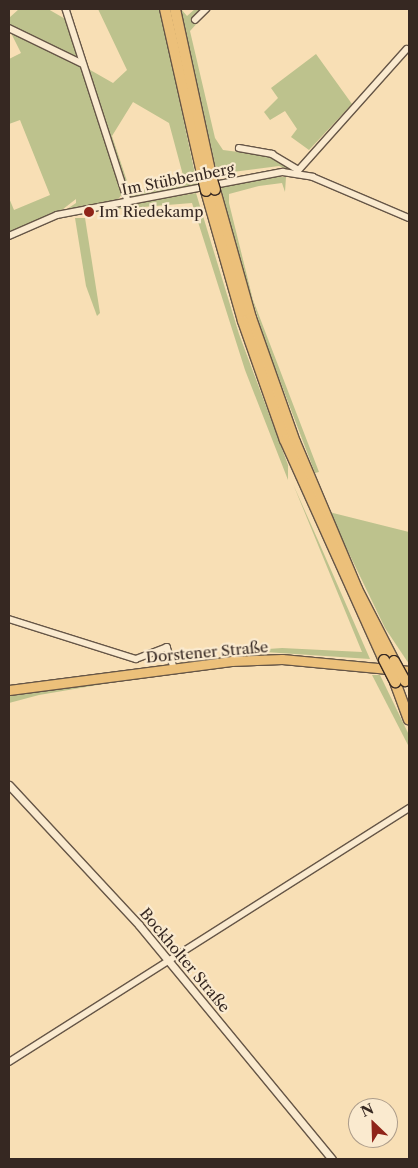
<!DOCTYPE html>
<html>
<head>
<meta charset="utf-8">
<style>
  body { margin:0 }
  #map { position:relative; width:418px; height:1168px; overflow:hidden; background:#f8dfb5; font-family:"Libre Caslon Text",serif }
  div>[style] { position:absolute }
  .green>* { inset:0; background:#bdc28d }
  .roads { filter:drop-shadow(1px 0 #665647) drop-shadow(-1px 0 #665647) drop-shadow(0 1px #665647) drop-shadow(0 -1px #665647) }
  .minor>* { height:5.5px; margin:-2.75px; padding:0 2.75px; transform-origin:2.75px; border-radius:2.75px; background:#faeacf }
  .tertiary>* { height:7px; margin:-3.5px; padding:0 3.5px; transform-origin:3.5px; border-radius:3.5px; background:#faeacf }
  .primary>* { height:9px; margin:-4.5px; padding:0 4.5px; transform-origin:4.5px; border-radius:4.5px; background:#ecc07a }
  .motorway>* { height:10px; margin:-5px; padding:0 5px; transform-origin:5px; border-radius:5px; background:#ecc07a }
  .bridges { filter:drop-shadow(1px 0 #362822) drop-shadow(-1px 0 #362822) drop-shadow(0 1px #362822) drop-shadow(0 -1px #362822) }
  .motorway-bridge>* { height:10px; margin:-5px; padding:0 5px; transform-origin:5px; border-radius:5px; background:#ecc07a }
  .dots>* { width:14px; height:14px; translate:-50% -50%; box-sizing:border-box; border:2px solid #faeacf; border-radius:50% }
  span { translate:-50% -50%; white-space:nowrap; text-align:center; line-height:1.15; -webkit-text-stroke:4.5px #faeacf; paint-order:stroke }
  .street-label { font-size:15px; color:#362822 }
  .poi-label { font-size:15px; color:#362822 }
  .left { translate:0 -50%; text-align:left }
  .frame { position:absolute; inset:0; border:10px solid #362822; pointer-events:none }
  .north { position:absolute; left:348px; top:1098px; width:50px; height:50px; box-sizing:border-box; background:#faeacf; border:1px solid #ac9c8a; border-radius:50%; rotate:336deg; font-size:14px; font-weight:700; line-height:20px; text-align:center; color:#362822 }
  .north::after { content:''; display:block; margin:auto; width:18px; height:22px; background:#8f2418; clip-path:polygon(50% 0,100% 100%,50% 72%,0 100%) }
</style>
</head>
<body>
<div id="map">
  <div class="green">
    <i style="clip-path:polygon(19px 9px,48px 9px,67px 20px,123px 193px,116px 202px,61px 213px,76px 203px,76px 199px,58px 213px,9px 233px,9px 198px,14px 210px,50px 195px,20px 120px,9px 124px,9px 59px,21px 53px,9px 29px,9px 18px)"></i>
    <i style="clip-path:polygon(evenodd,98px 9px,160px 9px,198px 188px,130px 200px,85px 67px,113px 83px,127px 70px,98px 9px,133px 102px,169px 123px,184px 179px,131px 193px,112px 136px,133px 102px)"></i>
    <i style="clip-path:polygon(181px 9px,187px 16px,195px 9px,210px 9px,190px 31px,215px 138px,223px 150px,276px 157px,292px 164px,292px 171px,279px 166px,217px 174px)"></i>
    <i style="clip-path:polygon(316px 54px,352px 104px,309px 150px,291px 137px,297px 129px,285px 111px,270px 120px,264px 112px,278px 98px,271px 88px)"></i>
    <i style="clip-path:polygon(271px 177px,286px 177px,285px 192px,282px 183px,259px 186px,229px 194px,229px 203px,253px 300px,319px 472px,315px 473px,266px 344px,227px 217px,221px 187px)"></i>
    <i style="clip-path:polygon(196px 193px,239px 334px,288px 465px,288px 480px,245px 370px,192px 203px,93px 211px)"></i>
    <i style="clip-path:polygon(75px 218px,85px 218px,100px 313px,97px 316px,86px 286px)"></i>
    <i style="clip-path:polygon(293px 484px,317px 538px,370px 659px,265px 652px,226px 655px,224px 652px,282px 648px,362px 652px)"></i>
    <i style="clip-path:polygon(329px 512px,409px 532px,409px 664px,385px 628px)"></i>
    <i style="clip-path:polygon(372px 675px,380px 675px,409px 735px,409px 747px)"></i>
    <i style="clip-path:polygon(145px 677px,39px 695px,9px 703px,9px 696px)"></i>
  </div>
  <div class="roads">
    <div class="minor">
      <i style="left:66px;top:9px;width:202px;rotate:72.1deg"></i>
      <i style="left:195px;top:20px;width:16px;rotate:-45deg"></i>
      <i style="left:9px;top:28px;width:82px;rotate:25.9deg"></i>
      <i style="left:239px;top:148px;width:34px;rotate:10deg"></i>
      <i style="left:272px;top:154px;width:29px;rotate:31deg"></i>
      <i style="left:296px;top:173px;width:166px;rotate:-48.2deg"></i>
      <i style="left:9px;top:236px;width:52px;rotate:-23.6deg"></i>
      <i style="left:57px;top:215px;width:230px;rotate:-10.8deg"></i>
      <i style="left:283px;top:172px;width:30px;rotate:9deg"></i>
      <i style="left:313px;top:177px;width:104px;rotate:23.1deg"></i>
      <i style="left:9px;top:619px;width:133px;rotate:17.5deg"></i>
      <i style="left:136px;top:659px;width:33px;rotate:-21deg"></i>
      <i style="left:167px;top:647px;width:21px;rotate:71deg"></i>
      <i style="left:9px;top:1062px;width:474px;rotate:-32.4deg"></i>
    </div>
    <div class="tertiary">
      <i style="left:9px;top:785px;width:191px;rotate:47.1deg"></i>
      <i style="left:139px;top:925px;width:303px;rotate:50.5deg"></i>
    </div>
    <div class="primary">
      <i style="left:9px;top:690px;width:224px;rotate:-7.4deg"></i>
      <i style="left:231px;top:661px;width:51px;rotate:-2.2deg"></i>
      <i style="left:282px;top:659px;width:128px;rotate:5.4deg"></i>
    </div>
    <div class="motorway">
      <i style="left:165px;top:9px;width:177px;rotate:77.3deg"></i>
      <i style="left:175px;top:9px;width:175px;rotate:77.8deg"></i>
      <i style="left:215px;top:190px;width:133px;rotate:74.3deg"></i>
      <i style="left:251px;top:318px;width:132px;rotate:70.5deg"></i>
      <i style="left:295px;top:442px;width:160px;rotate:67.1deg"></i>
      <i style="left:357px;top:589px;width:81px;rotate:62.8deg"></i>
      <i style="left:206px;top:191px;width:135px;rotate:74.1deg"></i>
      <i style="left:243px;top:321px;width:126px;rotate:70.6deg"></i>
      <i style="left:285px;top:440px;width:241px;rotate:65.8deg"></i>
      <i style="left:395px;top:682px;width:40px;rotate:69.8deg"></i>
    </div>
  </div>
  <div class="bridges">
    <div class="motorway-bridge">
      <i style="left:212px;top:180px;width:10px;rotate:73deg"></i>
      <i style="left:204px;top:182px;width:9px;rotate:77deg"></i>
      <i style="left:384px;top:660px;width:25px;rotate:63deg"></i>
      <i style="left:394px;top:661px;width:23px;rotate:61deg"></i>
    </div>
  </div>
  <div class="dots">
    <i style="left:89px;top:212px;background:#8f2418"></i>
  </div>
  <div class="street-label">
    <span style="left:178px;top:179px;rotate:-11deg">Im Stübbenberg</span>
    <span style="left:207px;top:652px;rotate:-5deg">Dorstener Straße</span>
    <span style="left:185px;top:960px;rotate:50deg">Bockholter Straße</span>
  </div>
  <div class="poi-label">
    <span class="left" style="left:99px;top:212px">Im Riedekamp</span>
  </div>
  <div class="frame"></div>
  <div class="north">N</div>
</div>
</body>
</html>
